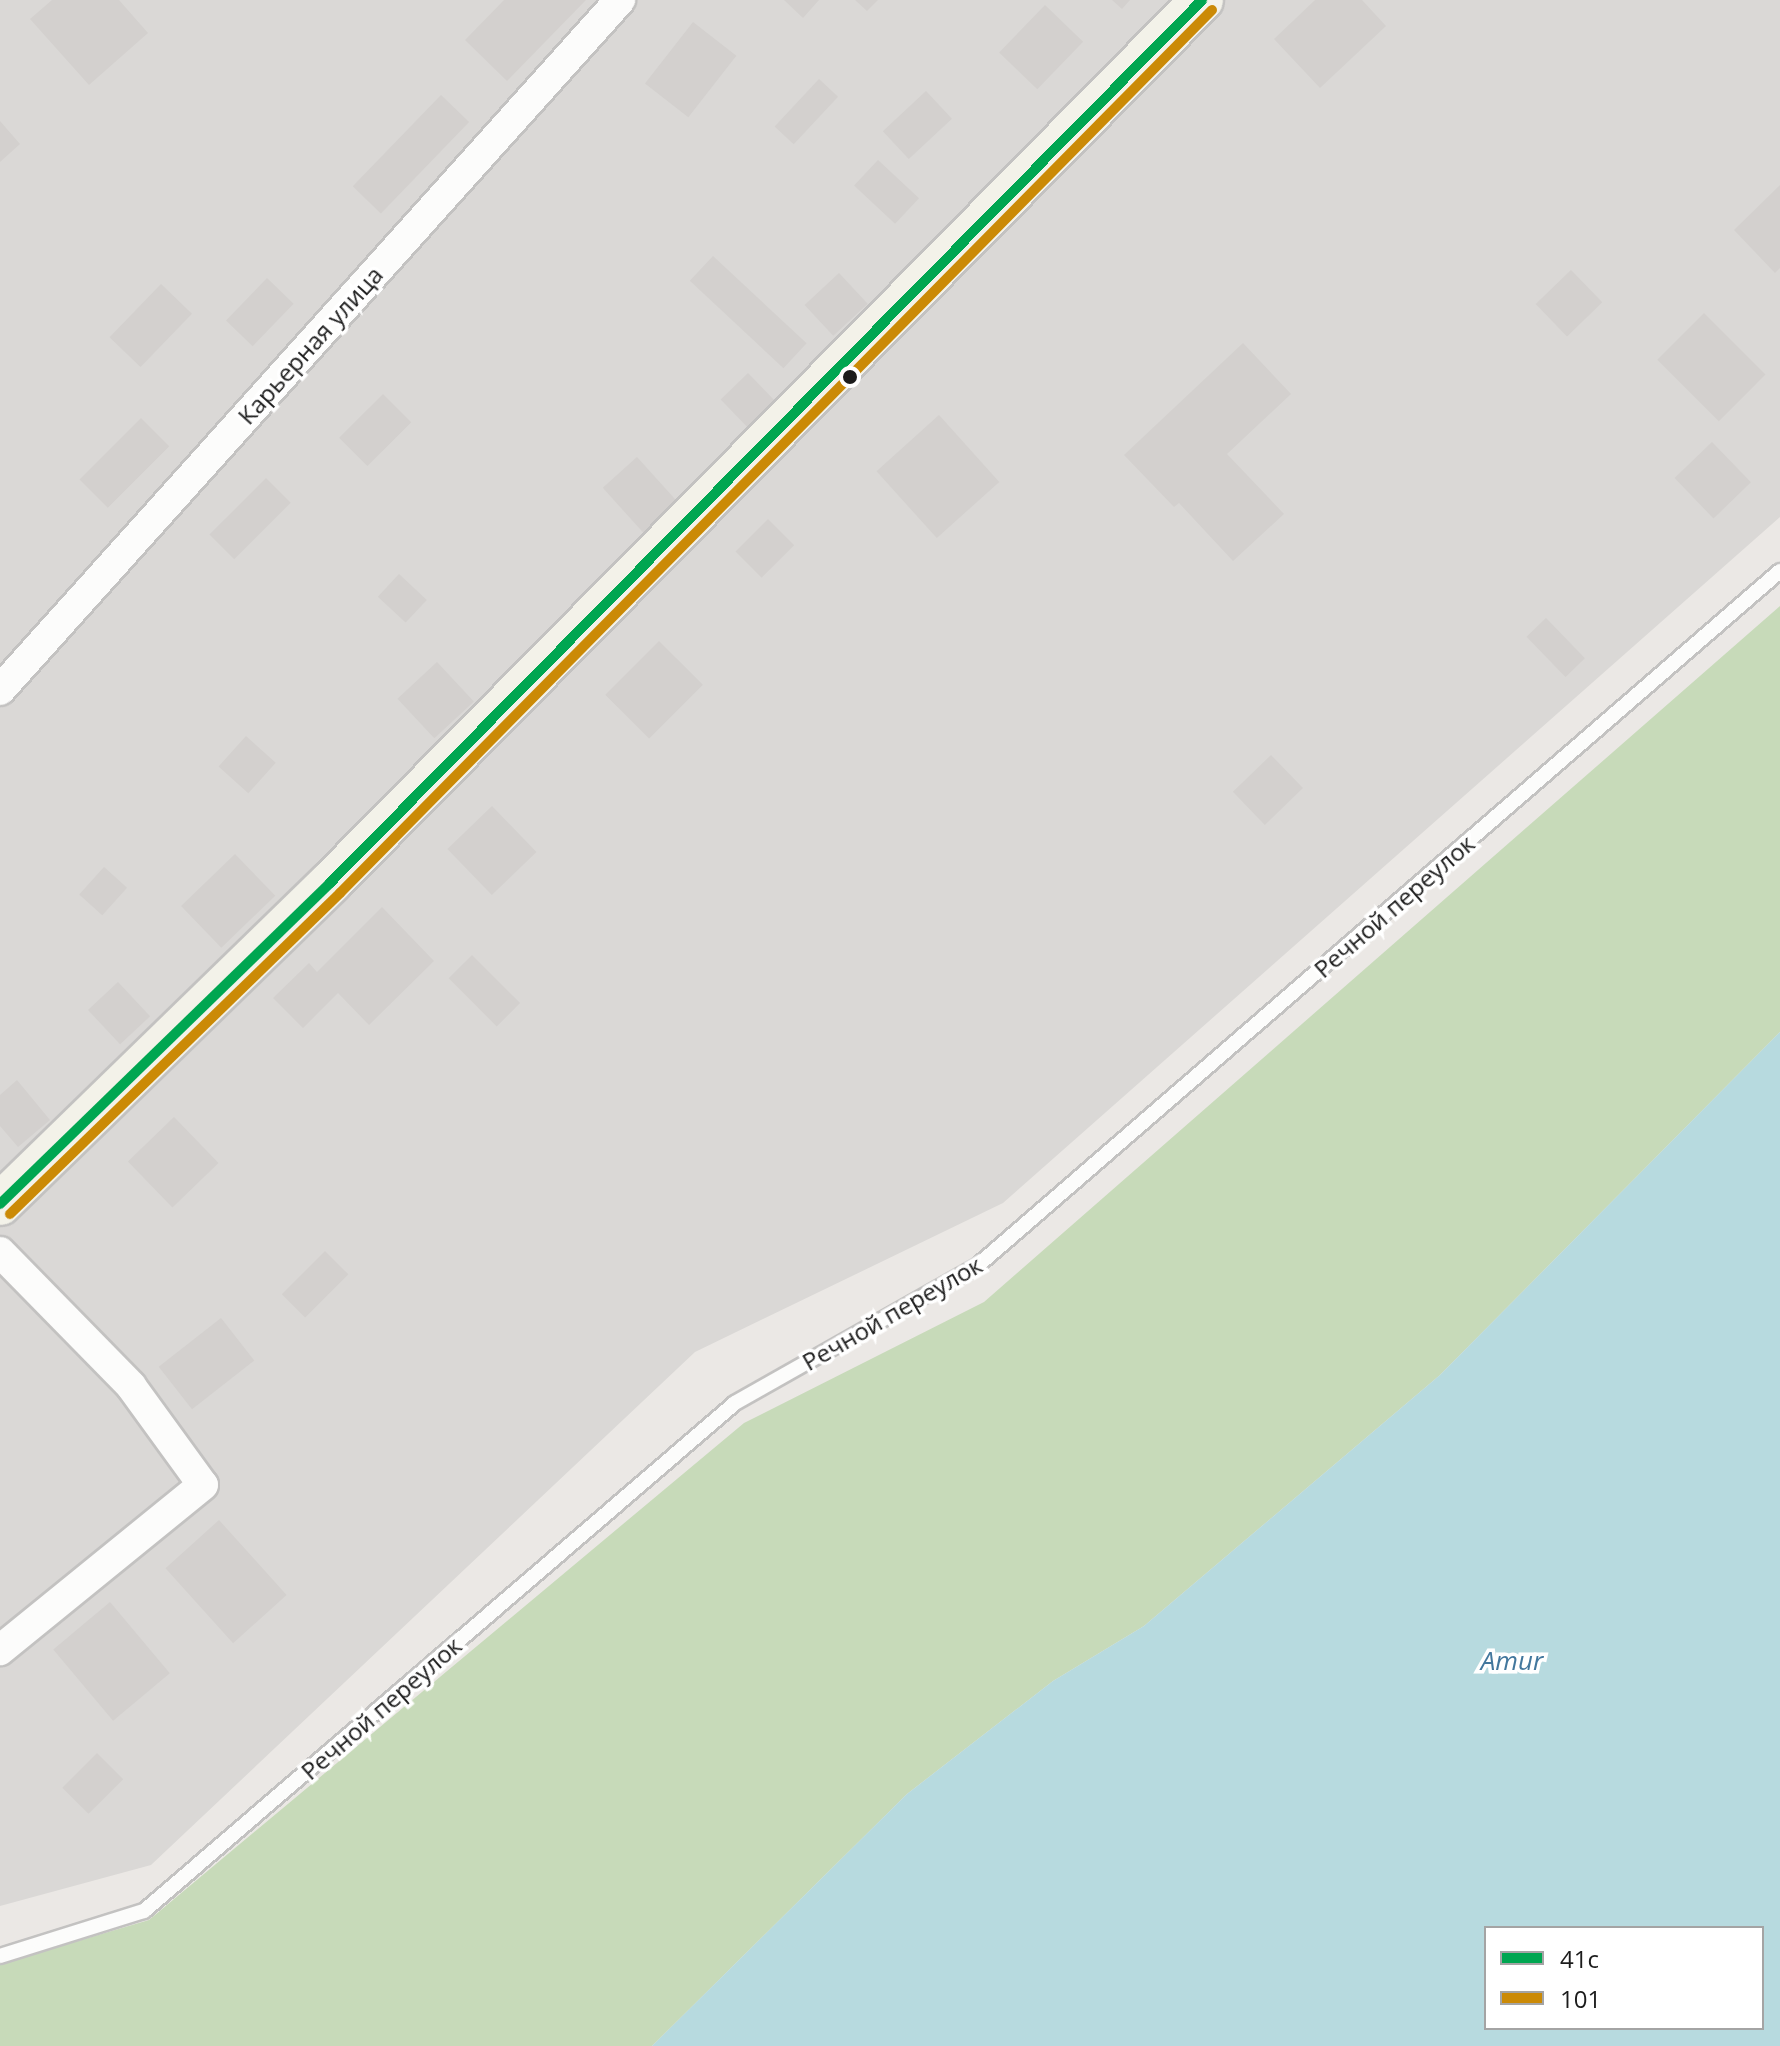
<!DOCTYPE html>
<html>
<head>
<meta charset="utf-8">
<style>
  body { margin:0 }
  #map { position:relative; width:1780px; height:2046px; overflow:hidden; background:#ebe8e5; font-family:"Open Sans",sans-serif }
  div>[style] { position:absolute }
  .residential>* { inset:0; background:#dad8d6 }
  .forest>* { inset:0; background:#c7dab9 }
  .water>* { inset:0; background:#b7dadf }
  .building>* { inset:0; background:#d3d0ce; transform-origin:0 0 }
  .roads { filter:drop-shadow(2px 0 #c3c2c1) drop-shadow(-2px 0 #c3c2c1) drop-shadow(0 2px #c3c2c1) drop-shadow(0 -2px #c3c2c1) }
  .lane>* { height:14px; margin:-7px; padding:0 7px; transform-origin:7px; border-radius:7px; background:#fcfcfb }
  .street>* { height:30px; margin:-15px; padding:0 15px; transform-origin:15px; border-radius:15px; background:#fcfcfb }
  .secondary>* { height:42px; margin:-21px; padding:0 21px; transform-origin:21px; border-radius:21px; background:#f3f2e9 }
  .bus-1>* { height:10px; margin:-5px; padding:0 5px; transform-origin:5px; border-radius:5px; background:#00a651 }
  .bus-2>* { height:10px; margin:-5px; padding:0 5px; transform-origin:5px; border-radius:5px; background:#cb8a06 }
  .dots>* { width:22px; height:22px; translate:-50% -50%; box-sizing:border-box; border:4px solid #fff; border-radius:50% }
  span { translate:-50% -50%; white-space:nowrap; text-align:center; line-height:1.15; -webkit-text-stroke:7px #fff; paint-order:stroke }
  .street-label { font-size:24px; color:#1c1c1c }
  .water-label { font-size:26px; color:#42779d; font-style:italic }
  .legend { position:absolute; left:1484px; top:1926px; width:280px; height:104px; box-sizing:border-box; background:#fff; border:2px solid #a4a4a4; margin:0; padding:10px 14px; list-style:none; font-size:24px; color:#1c1c1c }
  .legend li { display:flex; align-items:center; gap:16px; height:40px }
  .legend b { width:40px; border:2px solid #a4a4a4 }
</style>
</head>
<body>
<div id="map">
  <div class="residential">
    <i style="clip-path:polygon(0 0,1780px 0,1780px 517px,1003px 1203px,695px 1352px,151px 1865px,0 1906px)"></i>
  </div>
  <div class="forest">
    <i style="clip-path:polygon(1780px 606px,1780px 1032px,1440px 1375px,1144px 1626px,1053px 1681px,907px 1794px,652px 2046px,0 2046px,0 1964px,149px 1920px,744px 1423px,984px 1302px)"></i>
  </div>
  <div class="water">
    <i style="clip-path:polygon(evenodd,1780px 1032px,1780px 2046px,652px 2046px,907px 1794px,1053px 1681px,1144px 1626px,1440px 1375px,1780px 1032px,1486px 1928px,1762px 1928px,1762px 2028px,1486px 2028px,1486px 1928px)"></i>
  </div>
  <div class="building">
    <i style="clip-path:polygon(52px 0,119px 0,148px 33px,89px 85px,30px 19px)"></i>
    <i style="clip-path:polygon(504px 0,586px 0,507px 81px,465px 40px)"></i>
    <i style="clip-path:polygon(784px 0,819px 0,803px 18px)"></i>
    <i style="clip-path:polygon(855px 0,878px 0,867px 11px)"></i>
    <i style="clip-path:polygon(1112px 0,1130px 0,1122px 9px)"></i>
    <i style="clip-path:polygon(1315px 0,1362px 0,1386px 26px,1320px 88px,1274px 39px)"></i>
    <i style="left:1045px;top:5px;width:53px;height:66px;rotate:44deg"></i>
    <i style="left:693px;top:22px;width:55px;height:78px;rotate:38deg"></i>
    <i style="left:819px;top:79px;width:26px;height:65px;rotate:43deg"></i>
    <i style="left:926px;top:91px;width:38px;height:59px;rotate:47deg"></i>
    <i style="left:441px;top:95px;width:39px;height:127px;rotate:44deg"></i>
    <i style="clip-path:polygon(0 121px,20px 144px,0 162px)"></i>
    <i style="left:878px;top:160px;width:56px;height:35px;rotate:43deg"></i>
    <i style="clip-path:polygon(1780px 185px,1780px 268px,1775px 273px,1734px 230px)"></i>
    <i style="left:713px;top:256px;width:128px;height:34px;rotate:43deg"></i>
    <i style="left:1571px;top:270px;width:45px;height:49px;rotate:46deg"></i>
    <i style="left:839px;top:273px;width:42px;height:47px;rotate:47deg"></i>
    <i style="left:267px;top:278px;width:37px;height:59px;rotate:44deg"></i>
    <i style="left:161px;top:284px;width:43px;height:74px;rotate:44deg"></i>
    <i style="left:1704px;top:313px;width:87px;height:66px;rotate:45deg"></i>
    <i style="clip-path:polygon(1243px 343px,1291px 394px,1227px 454px,1284px 514px,1233px 561px,1179px 503px,1174px 507px,1124px 455px)"></i>
    <i style="left:748px;top:373px;width:40px;height:38px;rotate:46deg"></i>
    <i style="left:383px;top:394px;width:40px;height:62px;rotate:45deg"></i>
    <i style="left:939px;top:415px;width:90px;height:84px;rotate:48deg"></i>
    <i style="left:141px;top:418px;width:40px;height:87px;rotate:45deg"></i>
    <i style="left:1712px;top:442px;width:56px;height:52px;rotate:46deg"></i>
    <i style="left:637px;top:457px;width:61px;height:46px;rotate:48deg"></i>
    <i style="left:266px;top:478px;width:35px;height:80px;rotate:45deg"></i>
    <i style="left:768px;top:519px;width:37px;height:46px;rotate:45deg"></i>
    <i style="left:399px;top:574px;width:38px;height:31px;rotate:43deg"></i>
    <i style="left:1546px;top:618px;width:56px;height:27px;rotate:46deg"></i>
    <i style="left:659px;top:641px;width:62px;height:76px;rotate:45deg"></i>
    <i style="left:437px;top:662px;width:54px;height:54px;rotate:47deg"></i>
    <i style="left:246px;top:736px;width:40px;height:41px;rotate:42deg"></i>
    <i style="left:1271px;top:755px;width:46px;height:53px;rotate:46deg"></i>
    <i style="left:492px;top:806px;width:64px;height:62px;rotate:46deg"></i>
    <i style="left:235px;top:854px;width:58px;height:75px;rotate:46deg"></i>
    <i style="left:104px;top:867px;width:31px;height:37px;rotate:42deg"></i>
    <i style="clip-path:polygon(382px 907px,434px 961px,369px 1025px,338px 993px,303px 1028px,273px 998px,309px 963px,317px 972px)"></i>
    <i style="left:472px;top:955px;width:68px;height:33px;rotate:45deg"></i>
    <i style="left:118px;top:982px;width:47px;height:41px;rotate:47deg"></i>
    <i style="clip-path:polygon(17px 1080px,50px 1120px,18px 1147px,0 1126px,0 1095px)"></i>
    <i style="left:174px;top:1117px;width:64px;height:64px;rotate:46deg"></i>
    <i style="left:325px;top:1251px;width:33px;height:61px;rotate:45deg"></i>
    <i style="left:221px;top:1318px;width:54px;height:79px;rotate:52deg"></i>
    <i style="left:219px;top:1520px;width:101px;height:72px;rotate:48deg"></i>
    <i style="left:110px;top:1602px;width:93px;height:74px;rotate:50deg"></i>
    <i style="left:97px;top:1753px;width:37px;height:49px;rotate:45deg"></i>
  </div>
  <div class="roads">
    <div class="lane">
      <i style="left:0;top:1956px;width:151px;rotate:-17.4deg"></i>
      <i style="left:144px;top:1911px;width:779px;rotate:-40.68deg"></i>
      <i style="left:735px;top:1403px;width:278px;rotate:-29.5deg"></i>
      <i style="left:977px;top:1266px;width:1062px;rotate:-40.88deg"></i>
    </div>
    <div class="street">
      <i style="left:0;top:690px;width:928px;rotate:-48.06deg"></i>
      <i style="left:0;top:1252px;width:187px;rotate:45.6deg"></i>
      <i style="left:131px;top:1386px;width:122px;rotate:54deg"></i>
      <i style="left:203px;top:1485px;width:262px;rotate:140.9deg"></i>
    </div>
    <div class="secondary">
      <i style="left:0;top:1204px;width:460px;rotate:-44.2deg"></i>
      <i style="left:330px;top:883px;width:1241px;rotate:-45.36deg"></i>
    </div>
  </div>
  <div class="bus-1">
    <i style="left:0;top:1204px;width:460px;rotate:-44.2deg"></i>
    <i style="left:330px;top:883px;width:1241px;rotate:-45.36deg"></i>
  </div>
  <div class="bus-2">
    <i style="left:10px;top:1214px;width:460px;rotate:-44.2deg"></i>
    <i style="left:340px;top:893px;width:1241px;rotate:-45.36deg"></i>
  </div>
  <div class="dots">
    <i style="left:850px;top:377px;background:#1c1c1c"></i>
  </div>
  <div class="street-label">
    <span style="left:310px;top:345px;rotate:-48deg">Карьерная улица</span>
    <span style="left:1394px;top:906px;rotate:-41deg">Речной переулок</span>
    <span style="left:892px;top:1313px;rotate:-30deg">Речной переулок</span>
    <span style="left:381px;top:1708px;rotate:-41deg">Речной переулок</span>
  </div>
  <div class="water-label">
    <span style="left:1512px;top:1661px">Amur</span>
  </div>
  <ul class="legend">
  <li><b style="height:10px;background:#00a651"></b>41с</li>
  <li><b style="height:10px;background:#cb8a06"></b>101</li>
  </ul>
</div>
</body>
</html>
